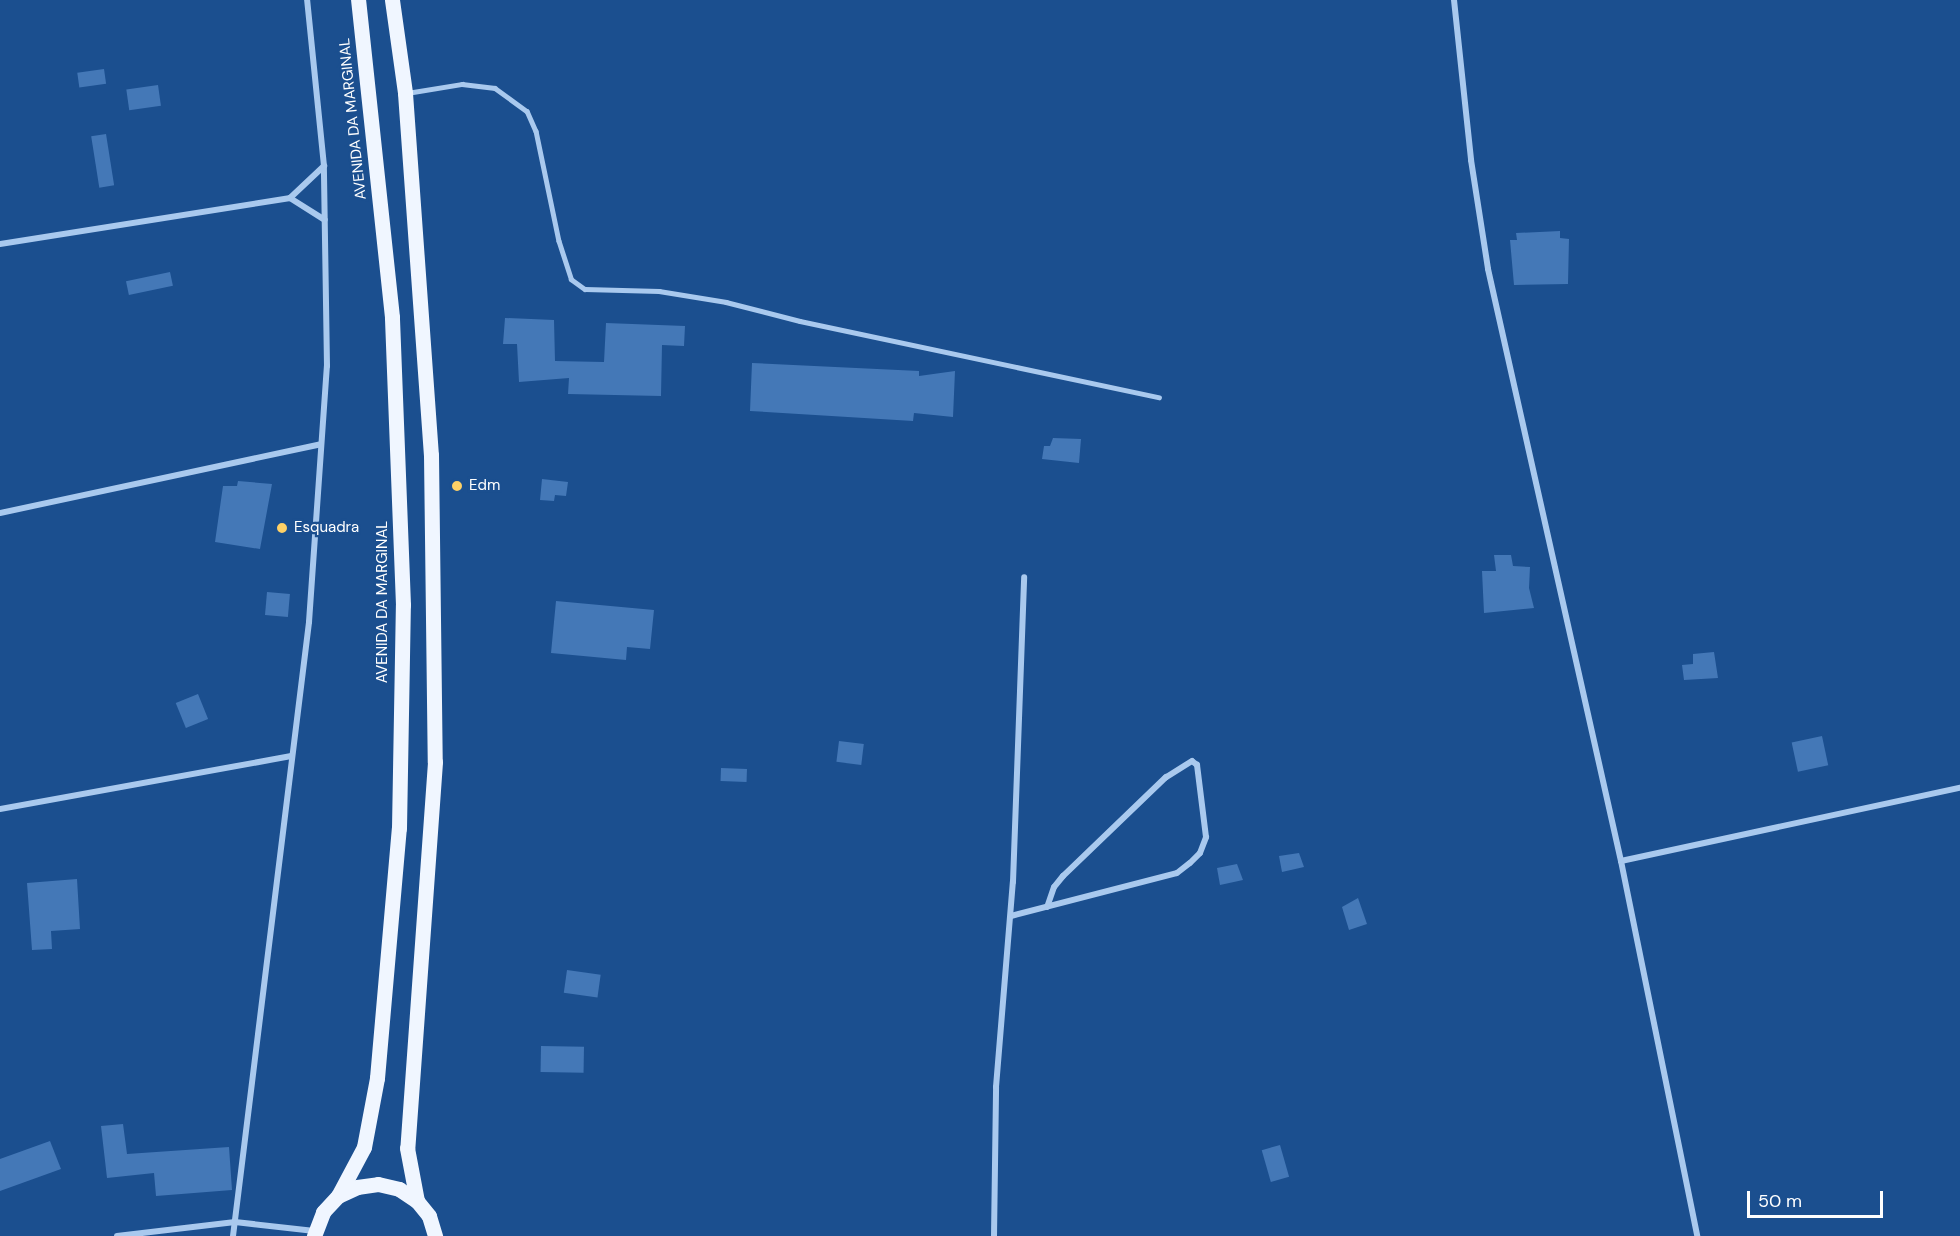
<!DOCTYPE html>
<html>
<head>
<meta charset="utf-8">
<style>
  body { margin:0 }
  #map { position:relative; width:1960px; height:1236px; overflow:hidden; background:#1b4f8f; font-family:"DM Sans",sans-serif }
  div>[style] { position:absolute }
  .building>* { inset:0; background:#4478b7; transform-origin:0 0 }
  .service>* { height:4.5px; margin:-2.25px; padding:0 2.25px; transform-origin:2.25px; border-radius:2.25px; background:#a9c9ee }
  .minor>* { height:6px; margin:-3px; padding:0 3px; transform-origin:3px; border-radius:3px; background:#a9c9ee }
  .primary>* { height:15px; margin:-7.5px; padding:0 7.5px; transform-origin:7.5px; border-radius:7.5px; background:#f0f6ff }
  .dots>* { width:16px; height:16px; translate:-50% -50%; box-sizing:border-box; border:3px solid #1b4f8f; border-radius:50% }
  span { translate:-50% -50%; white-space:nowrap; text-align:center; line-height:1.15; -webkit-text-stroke:4.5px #1b4f8f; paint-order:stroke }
  .street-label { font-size:15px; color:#fff }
  .poi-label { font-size:15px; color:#fff }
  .left { translate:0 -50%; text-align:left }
  .scale { position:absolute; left:1747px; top:1191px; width:136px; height:27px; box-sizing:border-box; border:3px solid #fff; border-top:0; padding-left:8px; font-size:18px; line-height:21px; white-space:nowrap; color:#fff; -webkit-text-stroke:4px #1b4f8f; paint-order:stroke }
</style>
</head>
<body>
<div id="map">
  <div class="building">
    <i style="left:104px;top:69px;width:15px;height:27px;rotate:82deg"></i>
    <i style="left:158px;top:85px;width:21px;height:32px;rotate:82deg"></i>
    <i style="left:106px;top:134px;width:52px;height:15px;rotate:81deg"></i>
    <i style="clip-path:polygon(1560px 231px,1560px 238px,1569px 239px,1568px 284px,1514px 285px,1510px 240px,1517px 240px,1516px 233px)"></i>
    <i style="left:170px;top:272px;width:14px;height:45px;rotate:78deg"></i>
    <i style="clip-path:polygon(505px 318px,554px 320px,555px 361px,604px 362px,606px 323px,685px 326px,684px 346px,662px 345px,661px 396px,568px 394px,569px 378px,519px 382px,517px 344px,503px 344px)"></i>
    <i style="clip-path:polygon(752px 363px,919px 371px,919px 376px,955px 371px,953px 417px,914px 413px,913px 421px,750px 411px)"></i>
    <i style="clip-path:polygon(1053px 438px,1081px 439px,1079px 463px,1042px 459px,1044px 446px,1050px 446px)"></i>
    <i style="clip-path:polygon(542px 479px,568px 482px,566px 496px,555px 495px,554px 501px,540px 500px)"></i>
    <i style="clip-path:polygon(238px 481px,272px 484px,260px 549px,215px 542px,223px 486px,237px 486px)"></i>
    <i style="clip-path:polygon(1494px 555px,1511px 555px,1513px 566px,1530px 567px,1529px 588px,1534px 608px,1484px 613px,1482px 571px,1496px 571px)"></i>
    <i style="left:267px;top:592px;width:23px;height:23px;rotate:5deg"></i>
    <i style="clip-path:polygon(556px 601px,654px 610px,650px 649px,627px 647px,626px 660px,551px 653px)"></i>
    <i style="clip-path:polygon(1714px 652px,1718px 678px,1684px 680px,1682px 665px,1693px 664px,1693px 654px)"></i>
    <i style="left:198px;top:694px;width:27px;height:24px;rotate:68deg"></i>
    <i style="left:1822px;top:736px;width:30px;height:31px;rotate:78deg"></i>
    <i style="left:839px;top:741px;width:25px;height:21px;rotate:7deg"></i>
    <i style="left:721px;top:768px;width:26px;height:13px;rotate:2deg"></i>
    <i style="clip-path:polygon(1299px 853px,1304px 867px,1282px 872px,1279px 856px)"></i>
    <i style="clip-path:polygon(1237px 864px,1243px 880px,1220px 885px,1217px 868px)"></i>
    <i style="clip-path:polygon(77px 879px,80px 929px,51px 931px,52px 949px,32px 950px,27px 883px)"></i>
    <i style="clip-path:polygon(1358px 898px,1367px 924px,1349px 930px,1342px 907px)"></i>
    <i style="left:567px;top:970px;width:34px;height:23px;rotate:8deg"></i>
    <i style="left:541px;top:1046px;width:43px;height:26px;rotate:1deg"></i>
    <i style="clip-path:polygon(123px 1124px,127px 1154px,229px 1147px,232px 1190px,156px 1196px,154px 1173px,107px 1178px,101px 1126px)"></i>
    <i style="clip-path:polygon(50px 1141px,61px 1169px,0 1191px,0 1159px)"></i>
    <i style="left:1280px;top:1145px;width:33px;height:19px;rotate:74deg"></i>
  </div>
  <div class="service">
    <i style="left:407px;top:93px;width:56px;rotate:-9.3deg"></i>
    <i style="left:462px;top:84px;width:33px;rotate:7deg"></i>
    <i style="left:495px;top:88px;width:39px;rotate:36deg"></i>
    <i style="left:527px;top:111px;width:22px;rotate:66deg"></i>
    <i style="left:536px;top:131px;width:112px;rotate:78.2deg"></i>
    <i style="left:559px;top:241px;width:40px;rotate:72deg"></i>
    <i style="left:571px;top:279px;width:17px;rotate:36deg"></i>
    <i style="left:585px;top:289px;width:74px;rotate:1.5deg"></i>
    <i style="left:659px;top:291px;width:68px;rotate:9.3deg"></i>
    <i style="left:726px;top:302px;width:76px;rotate:14.4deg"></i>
    <i style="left:800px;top:321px;width:367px;rotate:12deg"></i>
  </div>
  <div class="minor">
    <i style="left:1454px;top:0;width:161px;rotate:83.9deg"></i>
    <i style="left:1471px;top:160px;width:110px;rotate:81.1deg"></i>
    <i style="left:1488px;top:269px;width:607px;rotate:77.34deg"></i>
    <i style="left:1621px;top:861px;width:383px;rotate:78.5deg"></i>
    <i style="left:290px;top:198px;width:41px;rotate:32.2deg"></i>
    <i style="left:0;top:244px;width:294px;rotate:-9deg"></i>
    <i style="left:290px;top:198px;width:47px;rotate:-43.3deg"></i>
    <i style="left:0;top:513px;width:328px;rotate:-12.1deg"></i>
    <i style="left:0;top:809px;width:296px;rotate:-10.3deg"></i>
    <i style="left:1621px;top:861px;width:347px;rotate:-12.2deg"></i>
    <i style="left:1011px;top:916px;width:171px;rotate:-14.5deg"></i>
    <i style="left:1177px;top:873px;width:16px;rotate:-38deg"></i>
    <i style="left:1190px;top:863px;width:14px;rotate:-45deg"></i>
    <i style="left:1200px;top:853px;width:17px;rotate:-69deg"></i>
    <i style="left:1206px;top:837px;width:73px;rotate:-97.1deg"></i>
    <i style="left:1197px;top:765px;width:6px;rotate:-141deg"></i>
    <i style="left:1192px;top:761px;width:31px;rotate:148deg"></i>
    <i style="left:1166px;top:777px;width:143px;rotate:136.1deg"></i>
    <i style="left:1063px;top:876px;width:14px;rotate:129deg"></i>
    <i style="left:1054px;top:887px;width:21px;rotate:109deg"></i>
    <i style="left:117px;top:1236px;width:119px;rotate:-6.8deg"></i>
    <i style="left:235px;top:1222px;width:80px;rotate:6.5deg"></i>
    <i style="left:233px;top:1236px;width:619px;rotate:-82.94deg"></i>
    <i style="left:309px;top:622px;width:257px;rotate:-86deg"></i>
    <i style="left:327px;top:366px;width:200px;rotate:-90.9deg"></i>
    <i style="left:324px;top:166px;width:167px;rotate:-95.8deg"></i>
    <i style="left:994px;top:1236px;width:149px;rotate:-89.2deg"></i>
    <i style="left:996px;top:1087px;width:206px;rotate:-85.3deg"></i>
    <i style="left:1013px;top:882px;width:305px;rotate:-87.9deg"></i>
  </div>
  <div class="primary">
    <i style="left:392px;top:0;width:94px;rotate:82deg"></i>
    <i style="left:405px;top:93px;width:363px;rotate:85.9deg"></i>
    <i style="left:431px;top:455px;width:307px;rotate:89.3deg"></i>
    <i style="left:435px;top:762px;width:387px;rotate:94.1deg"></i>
    <i style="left:407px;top:1148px;width:54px;rotate:79.3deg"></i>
    <i style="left:338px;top:1196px;width:55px;rotate:-62deg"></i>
    <i style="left:364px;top:1147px;width:70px;rotate:-79.3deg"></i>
    <i style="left:377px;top:1078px;width:251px;rotate:-85deg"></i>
    <i style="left:399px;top:828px;width:223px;rotate:-89deg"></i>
    <i style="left:403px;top:605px;width:288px;rotate:-92.2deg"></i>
    <i style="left:392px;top:317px;width:319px;rotate:-96.1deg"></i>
    <i style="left:314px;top:1236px;width:26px;rotate:-69deg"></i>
    <i style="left:323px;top:1212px;width:22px;rotate:-47deg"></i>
    <i style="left:338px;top:1196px;width:21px;rotate:-25deg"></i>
    <i style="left:357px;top:1187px;width:21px;rotate:-8deg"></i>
    <i style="left:378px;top:1184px;width:22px;rotate:13deg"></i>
    <i style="left:399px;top:1189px;width:22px;rotate:34deg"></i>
    <i style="left:417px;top:1201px;width:19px;rotate:51deg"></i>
    <i style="left:429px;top:1216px;width:21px;rotate:73deg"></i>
  </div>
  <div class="dots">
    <i style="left:457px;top:486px;background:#ffd166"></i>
    <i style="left:282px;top:528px;background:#ffd166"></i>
  </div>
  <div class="street-label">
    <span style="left:353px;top:119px;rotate:-96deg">AVENIDA DA MARGINAL</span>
    <span style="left:383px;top:602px;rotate:-90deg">AVENIDA DA MARGINAL</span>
  </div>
  <div class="poi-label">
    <span class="left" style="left:469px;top:486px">Edm</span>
    <span class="left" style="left:294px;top:528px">Esquadra</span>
  </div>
  <div class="scale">50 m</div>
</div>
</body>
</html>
